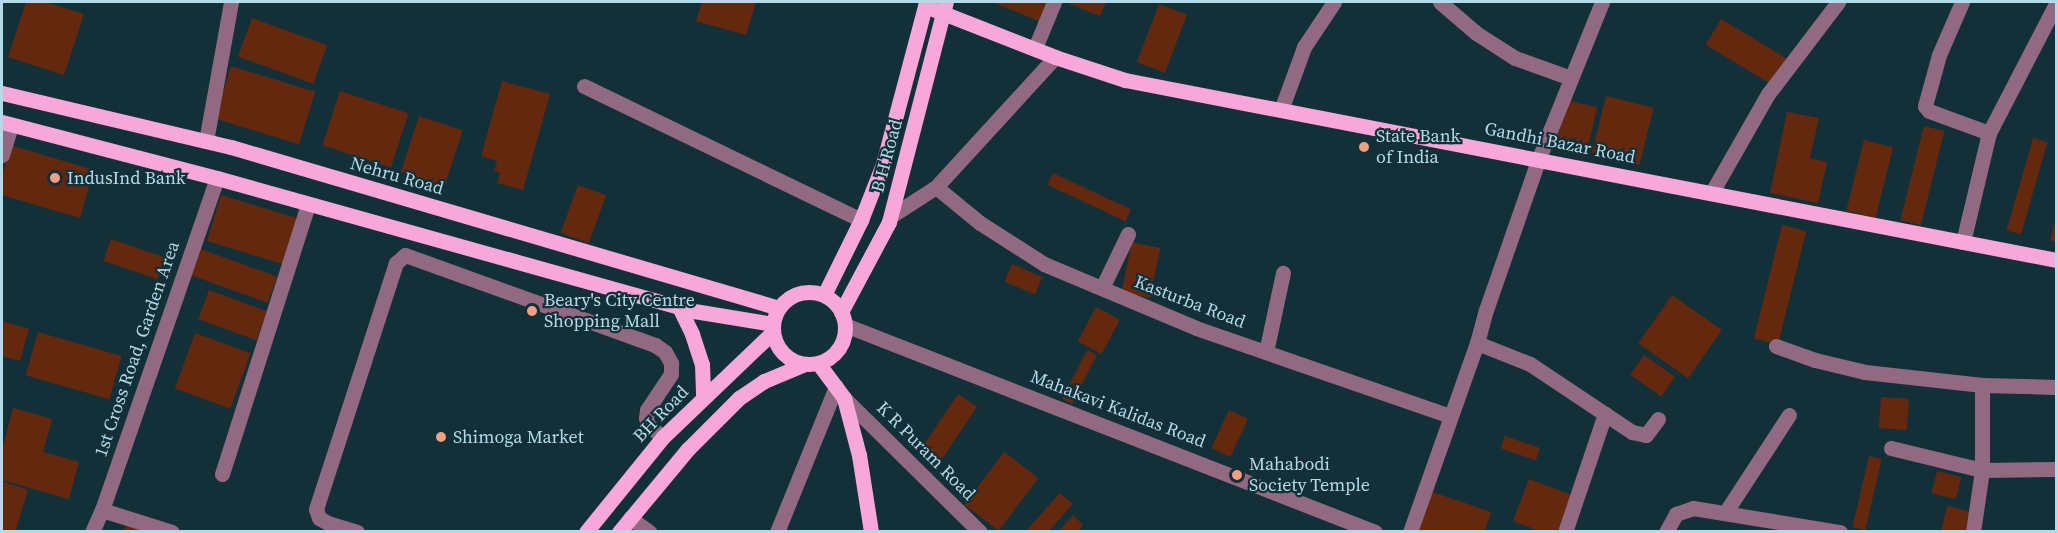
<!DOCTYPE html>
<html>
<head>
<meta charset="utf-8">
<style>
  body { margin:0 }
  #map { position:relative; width:2058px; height:533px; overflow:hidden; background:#133039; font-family:"Source Serif 4",serif }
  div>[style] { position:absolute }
  .building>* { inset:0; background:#64280e; transform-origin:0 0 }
  .minor>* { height:15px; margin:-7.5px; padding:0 7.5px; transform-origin:7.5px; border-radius:7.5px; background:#916a82 }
  .major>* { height:15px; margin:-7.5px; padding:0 7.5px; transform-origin:7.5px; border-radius:7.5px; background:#f8a7da }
  .major>.ring { margin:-7.5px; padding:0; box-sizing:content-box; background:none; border:15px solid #f8a7da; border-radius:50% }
  .dots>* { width:16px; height:16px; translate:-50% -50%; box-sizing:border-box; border:3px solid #133039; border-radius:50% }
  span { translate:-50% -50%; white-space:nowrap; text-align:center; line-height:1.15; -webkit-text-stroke:4.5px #133039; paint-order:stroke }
  .poi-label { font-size:18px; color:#b2dae9 }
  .left { translate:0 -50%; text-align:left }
  .street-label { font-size:18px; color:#b2dae9 }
  .frame { position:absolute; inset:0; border:3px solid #b2dae9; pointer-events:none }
</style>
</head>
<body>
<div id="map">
  <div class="building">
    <i style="clip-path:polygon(26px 2px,46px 2px,84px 14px,64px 75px,8px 57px)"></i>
    <i style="clip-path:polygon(702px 2px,756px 2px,746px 35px,696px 21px)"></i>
    <i style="clip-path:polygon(992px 2px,1047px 2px,1039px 21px)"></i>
    <i style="clip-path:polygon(1070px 2px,1106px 2px,1100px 16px,1070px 4px)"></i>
    <i style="left:1159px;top:4px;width:30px;height:62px;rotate:21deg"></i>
    <i style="left:252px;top:18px;width:80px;height:41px;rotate:20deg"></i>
    <i style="left:1721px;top:19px;width:77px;height:30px;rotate:31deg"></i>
    <i style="left:231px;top:66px;width:88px;height:55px;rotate:17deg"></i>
    <i style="clip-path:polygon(502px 81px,550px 94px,523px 190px,497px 183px,500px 173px,494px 171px,497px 161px,481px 156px)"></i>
    <i style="left:340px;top:91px;width:72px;height:57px;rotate:18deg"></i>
    <i style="left:1606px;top:96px;width:49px;height:59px;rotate:14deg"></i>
    <i style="left:1566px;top:100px;width:32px;height:51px;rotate:13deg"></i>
    <i style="clip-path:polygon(1787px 112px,1819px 118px,1810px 158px,1827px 162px,1818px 203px,1770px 193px)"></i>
    <i style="left:419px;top:116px;width:46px;height:59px;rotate:18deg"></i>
    <i style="left:1924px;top:126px;width:21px;height:97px;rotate:14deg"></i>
    <i style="left:2033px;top:138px;width:15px;height:96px;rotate:16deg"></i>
    <i style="left:1864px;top:140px;width:30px;height:73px;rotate:14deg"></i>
    <i style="clip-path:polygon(10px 145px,94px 170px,80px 218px,2px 195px,2px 176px)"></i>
    <i style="left:1053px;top:173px;width:86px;height:13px;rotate:25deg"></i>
    <i style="left:578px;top:185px;width:30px;height:51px;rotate:20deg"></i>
    <i style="left:221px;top:195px;width:83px;height:48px;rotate:17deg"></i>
    <i style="clip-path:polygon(2056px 220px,2056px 242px,2050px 240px)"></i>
    <i style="left:1782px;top:225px;width:25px;height:117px;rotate:14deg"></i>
    <i style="left:111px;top:239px;width:57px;height:23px;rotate:19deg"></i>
    <i style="left:1132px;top:242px;width:29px;height:51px;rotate:12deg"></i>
    <i style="left:201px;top:249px;width:81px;height:28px;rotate:20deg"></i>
    <i style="left:1012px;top:264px;width:33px;height:19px;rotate:23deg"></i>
    <i style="left:209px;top:290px;width:62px;height:31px;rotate:20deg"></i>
    <i style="left:1672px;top:295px;width:61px;height:59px;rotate:35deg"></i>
    <i style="left:1096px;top:307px;width:27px;height:39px;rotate:28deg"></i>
    <i style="clip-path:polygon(2px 321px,29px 329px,20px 361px,2px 356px)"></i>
    <i style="left:38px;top:332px;width:87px;height:45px;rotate:16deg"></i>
    <i style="left:195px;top:333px;width:59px;height:59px;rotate:20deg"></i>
    <i style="left:1087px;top:350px;width:11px;height:55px;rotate:27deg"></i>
    <i style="left:1644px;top:355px;width:38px;height:24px;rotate:35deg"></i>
    <i style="left:958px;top:394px;width:23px;height:66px;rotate:34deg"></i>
    <i style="left:1881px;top:397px;width:28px;height:31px;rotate:4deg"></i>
    <i style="clip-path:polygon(13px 408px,52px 419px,43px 452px,79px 462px,69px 499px,2px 480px,2px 450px)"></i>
    <i style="left:1229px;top:410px;width:21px;height:42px;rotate:25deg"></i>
    <i style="left:1505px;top:436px;width:37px;height:13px;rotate:19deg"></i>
    <i style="left:1004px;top:452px;width:43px;height:66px;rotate:37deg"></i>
    <i style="left:1869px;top:456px;width:13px;height:73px;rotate:13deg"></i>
    <i style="left:1937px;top:471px;width:25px;height:23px;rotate:14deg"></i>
    <i style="clip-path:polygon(1529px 479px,1571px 495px,1557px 532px,1542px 532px,1513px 521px)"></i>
    <i style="clip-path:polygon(2px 481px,28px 490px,15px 532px,2px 532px)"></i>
    <i style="clip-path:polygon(1430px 491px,1491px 512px,1484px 532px,1416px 532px)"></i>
    <i style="clip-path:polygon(1060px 493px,1073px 504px,1048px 532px,1025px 532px)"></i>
    <i style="clip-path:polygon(1947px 506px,1972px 512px,1967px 532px,1941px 532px)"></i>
    <i style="clip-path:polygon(1073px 515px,1083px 525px,1078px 532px,1058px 532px)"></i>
    <i style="clip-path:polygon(130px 521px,143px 532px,122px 532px)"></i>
  </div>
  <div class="minor">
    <i style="left:1440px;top:2px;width:48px;rotate:40.7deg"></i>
    <i style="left:1476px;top:33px;width:46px;rotate:32.7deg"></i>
    <i style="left:1515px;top:58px;width:59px;rotate:19.7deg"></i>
    <i style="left:1962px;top:2px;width:58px;rotate:113.5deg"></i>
    <i style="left:1939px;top:55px;width:53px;rotate:105.4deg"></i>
    <i style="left:1925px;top:106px;width:6px;rotate:51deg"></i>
    <i style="left:1929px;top:111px;width:64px;rotate:20.1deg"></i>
    <i style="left:1035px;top:48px;width:50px;rotate:-67.6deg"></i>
    <i style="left:584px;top:86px;width:308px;rotate:25.8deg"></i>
    <i style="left:1281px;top:110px;width:67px;rotate:-69.9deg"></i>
    <i style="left:1304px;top:47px;width:54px;rotate:-56.3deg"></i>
    <i style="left:206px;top:141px;width:141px;rotate:-79.8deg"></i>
    <i style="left:2px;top:155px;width:31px;rotate:-73deg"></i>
    <i style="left:936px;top:187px;width:57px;rotate:39.3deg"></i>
    <i style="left:980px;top:223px;width:76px;rotate:32.6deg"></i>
    <i style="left:1044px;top:264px;width:165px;rotate:22.8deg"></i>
    <i style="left:1196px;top:328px;width:269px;rotate:19.1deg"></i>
    <i style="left:1712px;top:192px;width:113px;rotate:-60.3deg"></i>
    <i style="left:1768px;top:94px;width:116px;rotate:-52.7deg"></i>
    <i style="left:891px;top:216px;width:54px;rotate:-32.8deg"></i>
    <i style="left:936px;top:187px;width:176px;rotate:-47.5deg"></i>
    <i style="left:1963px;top:242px;width:112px;rotate:-76.6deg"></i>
    <i style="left:1989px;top:133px;width:145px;rotate:-62.6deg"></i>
    <i style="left:1102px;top:288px;width:60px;rotate:-64.3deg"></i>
    <i style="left:845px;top:325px;width:569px;rotate:21.33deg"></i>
    <i style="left:1477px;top:343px;width:57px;rotate:21.6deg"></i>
    <i style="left:1530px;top:364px;width:123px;rotate:33.7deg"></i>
    <i style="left:1632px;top:432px;width:14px;rotate:12deg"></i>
    <i style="left:1646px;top:435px;width:20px;rotate:-53deg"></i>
    <i style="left:1776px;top:346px;width:41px;rotate:19.7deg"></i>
    <i style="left:1815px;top:360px;width:51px;rotate:13.5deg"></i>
    <i style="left:1865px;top:372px;width:118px;rotate:6.3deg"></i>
    <i style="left:1982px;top:385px;width:74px;rotate:1.5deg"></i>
    <i style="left:1266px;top:352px;width:81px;rotate:-77.9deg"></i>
    <i style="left:844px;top:398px;width:191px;rotate:44.6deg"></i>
    <i style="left:1891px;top:448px;width:94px;rotate:13.6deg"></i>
    <i style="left:1982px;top:470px;width:74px;rotate:-0.8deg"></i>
    <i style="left:222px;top:474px;width:283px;rotate:-72.3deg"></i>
    <i style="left:102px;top:510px;width:73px;rotate:17.4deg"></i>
    <i style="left:1725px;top:513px;width:117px;rotate:-56.9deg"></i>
    <i style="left:630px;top:518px;width:24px;rotate:36deg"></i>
    <i style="left:92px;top:532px;width:24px;rotate:-66deg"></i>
    <i style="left:102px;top:510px;width:351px;rotate:-70.9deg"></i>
    <i style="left:357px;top:532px;width:30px;rotate:-163deg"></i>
    <i style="left:328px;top:523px;width:10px;rotate:-151deg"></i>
    <i style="left:319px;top:518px;width:9px;rotate:-108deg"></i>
    <i style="left:316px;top:509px;width:259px;rotate:-72deg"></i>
    <i style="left:396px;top:263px;width:12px;rotate:-42deg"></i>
    <i style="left:405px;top:255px;width:266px;rotate:19.8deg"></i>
    <i style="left:655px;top:345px;width:12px;rotate:35deg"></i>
    <i style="left:665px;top:352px;width:13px;rotate:61deg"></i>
    <i style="left:671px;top:363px;width:11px;rotate:90deg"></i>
    <i style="left:671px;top:374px;width:43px;rotate:123.7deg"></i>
    <i style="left:647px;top:410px;width:8px;rotate:97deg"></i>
    <i style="left:646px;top:418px;width:7px;rotate:74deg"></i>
    <i style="left:648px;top:425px;width:19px;rotate:39deg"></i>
    <i style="left:777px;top:532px;width:157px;rotate:-67.9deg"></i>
    <i style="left:1410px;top:532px;width:201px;rotate:-70.5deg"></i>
    <i style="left:1477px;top:343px;width:34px;rotate:-75deg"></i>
    <i style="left:1486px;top:310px;width:161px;rotate:-70.8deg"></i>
    <i style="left:1539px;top:158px;width:168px;rotate:-68deg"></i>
    <i style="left:1565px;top:532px;width:125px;rotate:-71.3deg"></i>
    <i style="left:1666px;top:532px;width:21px;rotate:-61deg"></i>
    <i style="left:1676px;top:514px;width:18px;rotate:-19deg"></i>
    <i style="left:1693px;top:508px;width:149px;rotate:9.3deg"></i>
    <i style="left:1973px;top:532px;width:63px;rotate:-81.7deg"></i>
    <i style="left:1982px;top:470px;width:85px;rotate:-90deg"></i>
  </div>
  <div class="major">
    <i style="left:925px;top:6px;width:140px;rotate:21.4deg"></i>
    <i style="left:1055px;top:57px;width:74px;rotate:18.2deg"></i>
    <i style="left:1125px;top:80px;width:948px;rotate:10.94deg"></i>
    <i style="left:2px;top:93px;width:235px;rotate:13.3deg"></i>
    <i style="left:231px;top:147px;width:571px;rotate:16.37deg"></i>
    <i style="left:2px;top:122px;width:222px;rotate:14.6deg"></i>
    <i style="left:217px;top:178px;width:495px;rotate:15.6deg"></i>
    <i style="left:694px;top:311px;width:80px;rotate:9.3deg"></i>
    <i class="ring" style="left:773px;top:292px;width:57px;height:57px"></i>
    <i style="left:824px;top:295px;width:84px;rotate:-63.7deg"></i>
    <i style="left:861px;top:220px;width:60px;rotate:-68.6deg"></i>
    <i style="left:883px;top:164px;width:168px;rotate:-75.1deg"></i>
    <i style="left:679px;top:307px;width:30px;rotate:64deg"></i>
    <i style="left:692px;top:334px;width:32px;rotate:72deg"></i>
    <i style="left:702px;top:364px;width:34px;rotate:88deg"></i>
    <i style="left:841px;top:312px;width:102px;rotate:-61.9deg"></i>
    <i style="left:889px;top:222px;width:227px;rotate:-75.5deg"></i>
    <i style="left:818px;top:363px;width:44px;rotate:53.4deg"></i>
    <i style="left:844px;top:398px;width:59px;rotate:75.3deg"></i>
    <i style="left:859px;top:455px;width:78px;rotate:81.1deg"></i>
    <i style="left:586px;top:532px;width:122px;rotate:-51deg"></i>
    <i style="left:663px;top:437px;width:152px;rotate:-43.7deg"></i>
    <i style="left:619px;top:532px;width:108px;rotate:-50.3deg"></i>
    <i style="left:688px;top:449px;width:72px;rotate:-45deg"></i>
    <i style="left:739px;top:398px;width:30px;rotate:-34deg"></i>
    <i style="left:764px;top:381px;width:44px;rotate:-22.5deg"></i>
  </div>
  <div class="dots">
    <i style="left:1364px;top:147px;background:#f2a081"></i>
    <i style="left:55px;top:178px;background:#f2a081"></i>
    <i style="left:532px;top:311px;background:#f2a081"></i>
    <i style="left:441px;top:437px;background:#f2a081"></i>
    <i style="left:1237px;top:475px;background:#f2a081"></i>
  </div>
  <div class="poi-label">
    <span class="left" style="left:1376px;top:147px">State Bank<br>of India</span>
    <span class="left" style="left:67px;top:178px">IndusInd Bank</span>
    <span class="left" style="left:544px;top:311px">Beary's City Centre<br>Shopping Mall</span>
    <span class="left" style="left:453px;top:437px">Shimoga Market</span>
    <span class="left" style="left:1249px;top:475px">Mahabodi<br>Society Temple</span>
  </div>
  <div class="street-label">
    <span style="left:1560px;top:143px;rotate:11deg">Gandhi Bazar Road</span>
    <span style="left:887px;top:156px;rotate:-75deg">B H Road</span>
    <span style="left:397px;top:176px;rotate:16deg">Nehru Road</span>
    <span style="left:1190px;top:302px;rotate:21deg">Kasturba Road</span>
    <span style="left:137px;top:349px;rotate:-71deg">1st Cross Road, Garden Area</span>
    <span style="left:1118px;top:409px;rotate:21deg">Mahakavi Kalidas Road</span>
    <span style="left:661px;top:414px;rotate:-46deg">BH Road</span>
    <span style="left:926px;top:451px;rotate:45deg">K R Puram Road</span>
  </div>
  <div class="frame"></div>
</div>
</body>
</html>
